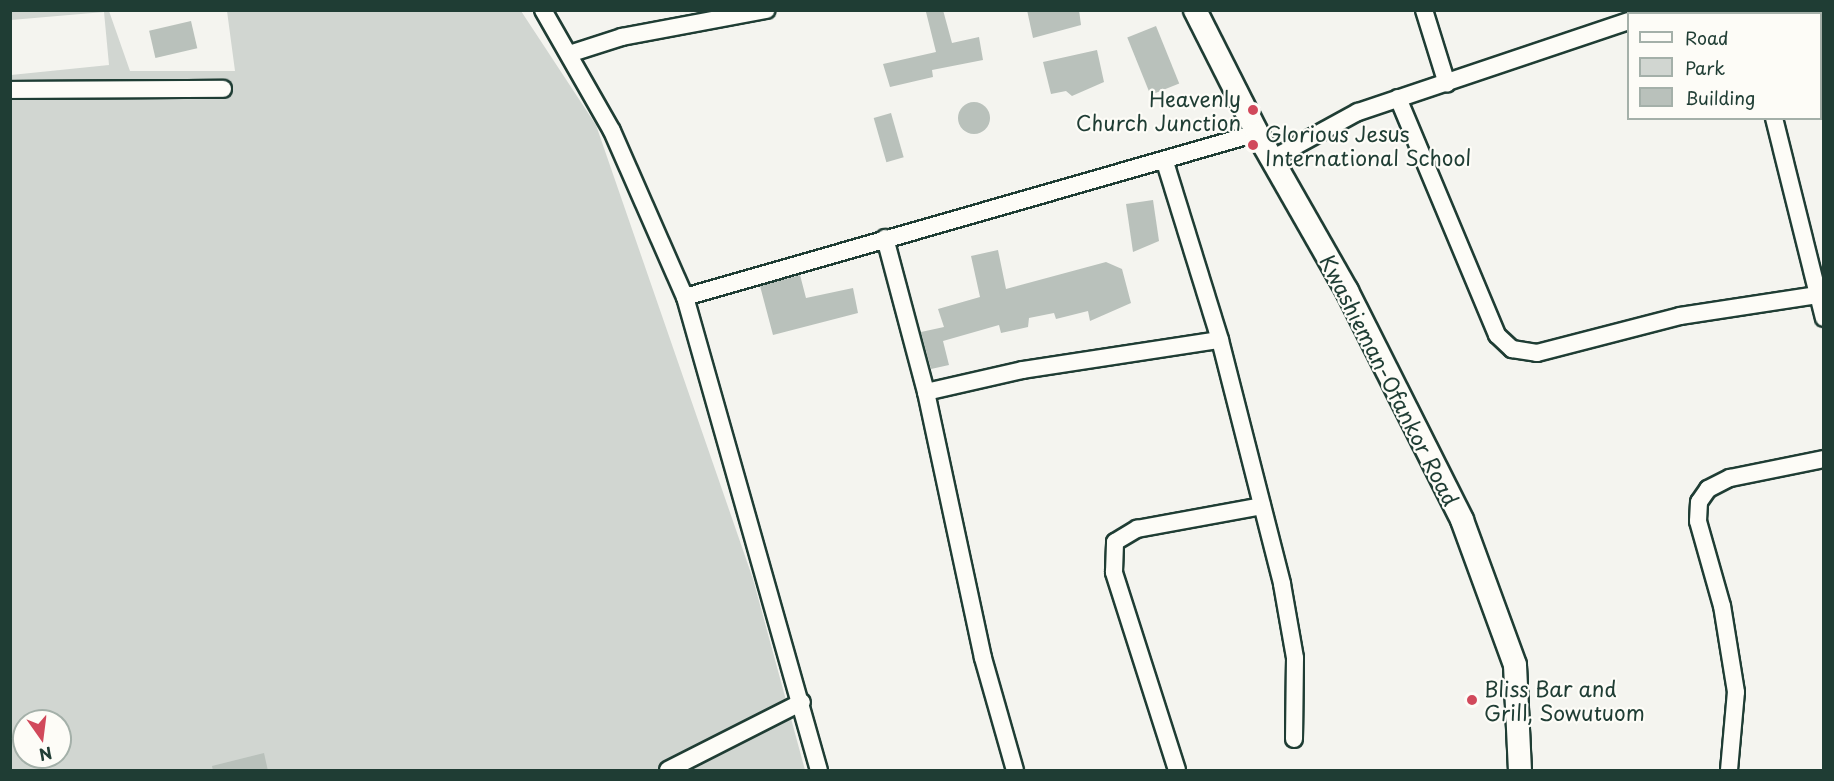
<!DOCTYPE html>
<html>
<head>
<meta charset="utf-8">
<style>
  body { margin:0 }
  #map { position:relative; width:1834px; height:781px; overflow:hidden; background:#f4f4ef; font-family:"Playpen Sans",sans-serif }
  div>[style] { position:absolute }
  .green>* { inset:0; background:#d1d6d1 }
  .building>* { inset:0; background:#b9c1bb; transform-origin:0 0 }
  .round { border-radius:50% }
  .roads { filter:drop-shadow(2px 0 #1f3d34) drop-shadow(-2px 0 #1f3d34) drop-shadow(0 2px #1f3d34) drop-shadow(0 -2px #1f3d34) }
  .minor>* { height:16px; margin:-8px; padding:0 8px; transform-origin:8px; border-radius:8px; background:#fdfcf7 }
  .secondary>* { height:22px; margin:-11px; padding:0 11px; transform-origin:11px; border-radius:11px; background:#fdfcf7 }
  .dots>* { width:16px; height:16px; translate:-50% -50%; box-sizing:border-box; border:3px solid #fdfcf7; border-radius:50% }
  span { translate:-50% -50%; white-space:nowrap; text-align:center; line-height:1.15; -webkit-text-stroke:4.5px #fdfcf7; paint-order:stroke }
  .poi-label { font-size:21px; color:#1f3d34 }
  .right { translate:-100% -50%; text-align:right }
  .left { translate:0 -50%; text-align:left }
  .street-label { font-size:21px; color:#1f3d34 }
  .frame { position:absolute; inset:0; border:12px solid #1f3d34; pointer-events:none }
  .legend { position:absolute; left:1627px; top:12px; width:195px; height:108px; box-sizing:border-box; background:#fdfcf7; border:2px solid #a4b0a9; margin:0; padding:8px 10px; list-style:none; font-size:18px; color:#1f3d34 }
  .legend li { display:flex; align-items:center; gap:12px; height:30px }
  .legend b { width:30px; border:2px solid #a4b0a9 }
  .north { position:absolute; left:12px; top:709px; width:60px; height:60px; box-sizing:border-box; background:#fdfcf7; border:2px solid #a4b0a9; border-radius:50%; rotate:166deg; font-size:16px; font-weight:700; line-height:24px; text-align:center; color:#1f3d34 }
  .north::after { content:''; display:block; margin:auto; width:21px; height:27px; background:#d1495b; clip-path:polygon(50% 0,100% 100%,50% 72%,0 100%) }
</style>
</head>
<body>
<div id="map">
  <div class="green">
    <i style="clip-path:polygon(evenodd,11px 11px,109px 11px,130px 71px,235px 71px,227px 11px,521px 11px,596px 125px,753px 579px,805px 770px,11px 770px,11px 75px,109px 65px,104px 12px,11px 20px,11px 11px,24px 721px,60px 721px,60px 757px,24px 757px,24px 721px)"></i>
  </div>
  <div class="building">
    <i style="clip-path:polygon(943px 10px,952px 43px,979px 37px,983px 60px,932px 70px,933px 77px,890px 87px,883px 64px,936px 52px,926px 12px)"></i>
    <i style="clip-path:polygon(1027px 10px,1079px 10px,1081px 25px,1033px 38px)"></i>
    <i style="left:191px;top:21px;width:28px;height:43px;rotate:77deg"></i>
    <i style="left:1156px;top:26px;width:62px;height:31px;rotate:68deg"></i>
    <i style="clip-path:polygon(1097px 50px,1104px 82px,1072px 96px,1066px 91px,1051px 94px,1043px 62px)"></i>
    <i class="round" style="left:958px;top:102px;width:32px;height:32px"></i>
    <i style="left:891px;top:113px;width:46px;height:18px;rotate:74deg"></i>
    <i style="clip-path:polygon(1153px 200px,1159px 241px,1133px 252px,1126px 204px)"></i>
    <i style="clip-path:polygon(998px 250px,1006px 289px,1106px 262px,1122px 269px,1131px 303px,1090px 321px,1088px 311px,1056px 319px,1054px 313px,1029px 318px,1028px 327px,1001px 333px,999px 325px,943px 341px,949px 365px,931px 369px,921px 332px,944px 327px,938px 309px,980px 297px,971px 256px)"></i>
    <i style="clip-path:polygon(800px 275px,806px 298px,853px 288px,858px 313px,773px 335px,760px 286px)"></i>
    <i style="clip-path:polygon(264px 753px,268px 771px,213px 771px,212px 766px)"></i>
  </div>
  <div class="roads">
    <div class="minor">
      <i style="left:543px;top:10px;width:139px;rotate:60.3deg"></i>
      <i style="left:612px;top:131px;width:181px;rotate:66.3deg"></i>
      <i style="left:685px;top:297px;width:492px;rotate:74.2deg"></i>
      <i style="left:1424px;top:10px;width:77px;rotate:72.7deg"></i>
      <i style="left:1747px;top:10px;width:4px;rotate:76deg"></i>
      <i style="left:1653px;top:14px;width:11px;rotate:-22deg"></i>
      <i style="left:569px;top:54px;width:56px;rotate:-17.8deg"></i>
      <i style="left:622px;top:37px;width:147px;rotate:-10.6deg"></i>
      <i style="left:10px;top:90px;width:213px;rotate:-0.3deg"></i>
      <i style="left:1398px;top:98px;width:257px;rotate:67.3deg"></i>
      <i style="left:1497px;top:335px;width:21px;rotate:43deg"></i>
      <i style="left:1512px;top:349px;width:25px;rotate:9deg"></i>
      <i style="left:1537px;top:353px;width:148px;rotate:-14.5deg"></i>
      <i style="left:1680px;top:316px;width:139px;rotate:-8.7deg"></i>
      <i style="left:1774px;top:118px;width:206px;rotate:76deg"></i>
      <i style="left:1272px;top:159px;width:98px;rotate:-28.7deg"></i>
      <i style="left:1358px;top:112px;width:285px;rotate:-18.6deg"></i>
      <i style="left:1165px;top:162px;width:186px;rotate:72.8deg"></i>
      <i style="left:1220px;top:340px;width:252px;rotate:75.7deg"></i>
      <i style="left:1282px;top:584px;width:75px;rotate:80deg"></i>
      <i style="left:1295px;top:658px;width:81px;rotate:90.7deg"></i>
      <i style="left:885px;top:238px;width:159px;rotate:75.1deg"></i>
      <i style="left:926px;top:392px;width:272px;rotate:77.9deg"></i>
      <i style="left:983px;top:658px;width:116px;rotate:74.1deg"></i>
      <i style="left:685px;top:297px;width:595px;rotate:-16deg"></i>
      <i style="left:926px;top:392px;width:99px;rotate:-12.8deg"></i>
      <i style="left:1023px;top:370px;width:199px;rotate:-8.7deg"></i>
      <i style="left:668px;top:770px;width:150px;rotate:-26.9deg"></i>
      <i style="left:1177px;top:770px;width:208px;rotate:-107.7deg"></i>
      <i style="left:1114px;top:572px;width:30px;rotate:-88deg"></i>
      <i style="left:1115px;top:542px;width:26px;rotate:-31deg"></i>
      <i style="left:1137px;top:529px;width:127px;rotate:-10.4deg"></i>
      <i style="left:1729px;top:770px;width:78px;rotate:-84.9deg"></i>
      <i style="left:1736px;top:692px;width:87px;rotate:-99.2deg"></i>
      <i style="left:1722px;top:606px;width:88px;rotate:-105.8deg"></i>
      <i style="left:1698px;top:521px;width:19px;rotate:-87deg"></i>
      <i style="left:1699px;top:502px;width:16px;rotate:-55deg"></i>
      <i style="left:1708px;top:489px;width:25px;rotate:-27deg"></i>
      <i style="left:1730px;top:478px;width:96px;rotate:-11.4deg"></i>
    </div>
    <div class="secondary">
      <i style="left:1195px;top:10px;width:138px;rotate:63.2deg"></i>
      <i style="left:1257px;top:133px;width:182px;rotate:60.3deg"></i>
      <i style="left:1347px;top:291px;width:256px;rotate:63.3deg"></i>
      <i style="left:1462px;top:520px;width:154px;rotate:69.9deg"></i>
      <i style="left:1515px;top:665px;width:105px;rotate:87.3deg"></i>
    </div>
  </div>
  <div class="dots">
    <i style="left:1253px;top:110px;background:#d1495b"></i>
    <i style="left:1253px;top:145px;background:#d1495b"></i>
    <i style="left:1472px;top:700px;background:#d1495b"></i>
  </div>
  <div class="poi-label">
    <span class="right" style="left:1241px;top:110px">Heavenly<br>Church Junction</span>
    <span class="left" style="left:1265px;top:145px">Glorious Jesus<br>International School</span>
    <span class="left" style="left:1484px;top:700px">Bliss Bar and<br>Grill, Sowutuom</span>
  </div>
  <div class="street-label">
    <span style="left:1390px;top:380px;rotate:63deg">Kwashieman-Ofankor Road</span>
  </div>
  <div class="frame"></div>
  <ul class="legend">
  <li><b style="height:8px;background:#fdfcf7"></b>Road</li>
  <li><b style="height:16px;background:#d1d6d1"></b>Park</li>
  <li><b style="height:16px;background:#b9c1bb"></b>Building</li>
  </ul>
  <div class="north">N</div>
</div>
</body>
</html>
